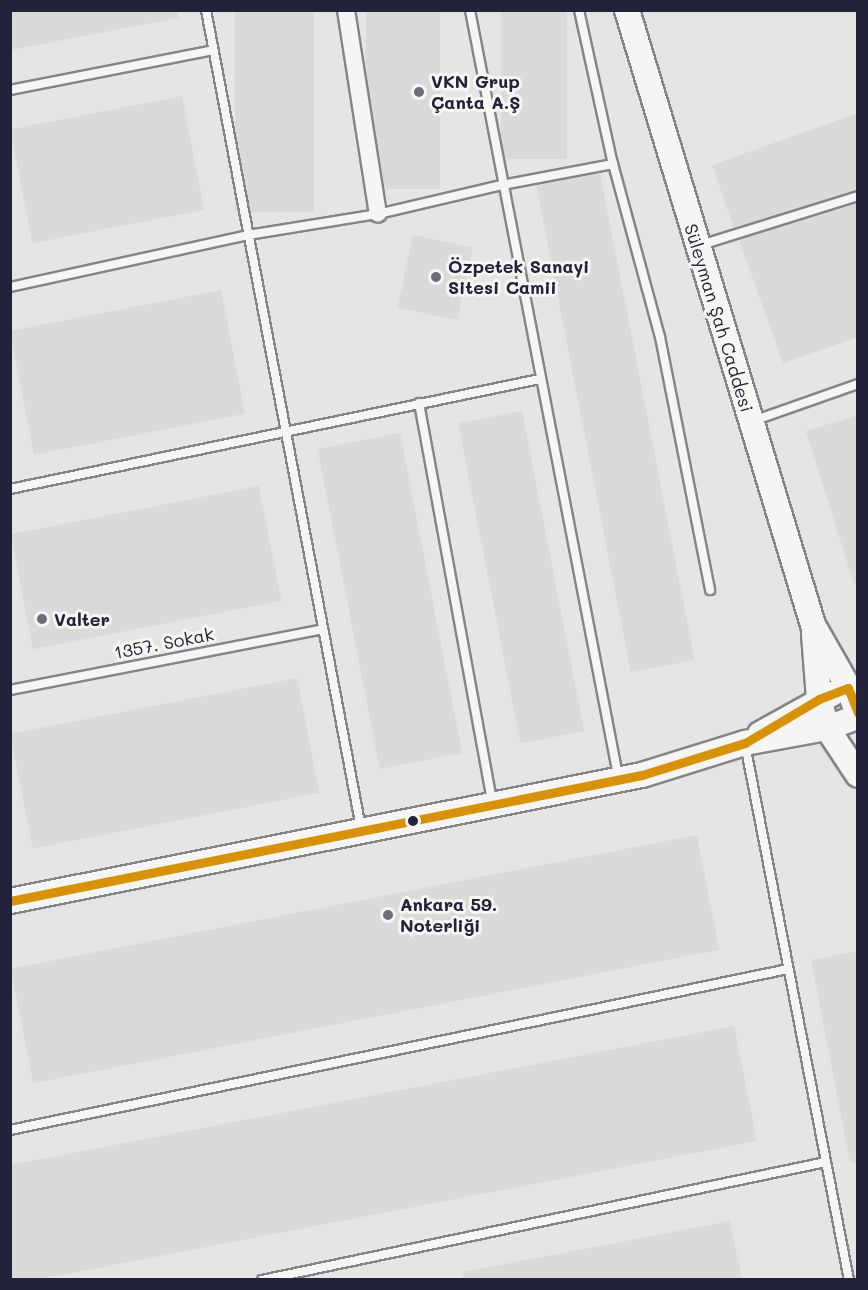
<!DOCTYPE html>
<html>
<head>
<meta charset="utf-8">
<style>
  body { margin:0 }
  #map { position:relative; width:868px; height:1290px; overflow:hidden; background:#f5f5f3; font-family:Mali,sans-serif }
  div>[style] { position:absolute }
  .built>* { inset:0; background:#e5e5e4; transform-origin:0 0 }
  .building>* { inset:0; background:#dadad9; transform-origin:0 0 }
  .roads { filter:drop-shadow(2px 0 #858589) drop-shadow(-2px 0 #858589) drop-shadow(0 2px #858589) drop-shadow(0 -2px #858589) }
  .service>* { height:8px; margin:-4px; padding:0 4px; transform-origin:4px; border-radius:4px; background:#f5f5f3 }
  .minor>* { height:16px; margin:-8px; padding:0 8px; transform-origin:8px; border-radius:8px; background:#f5f5f3 }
  .secondary>* { height:24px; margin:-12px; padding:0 12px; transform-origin:12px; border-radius:12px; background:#f5f5f3 }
  .bus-1>* { height:9px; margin:-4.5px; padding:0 4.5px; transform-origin:4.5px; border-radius:4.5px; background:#d79209 }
  .dots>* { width:16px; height:16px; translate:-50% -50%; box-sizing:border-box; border:3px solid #f6f6f2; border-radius:50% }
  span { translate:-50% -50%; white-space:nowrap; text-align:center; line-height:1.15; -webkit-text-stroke:6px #f6f6f2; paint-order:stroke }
  .poi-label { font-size:18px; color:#22223b; font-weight:700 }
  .left { translate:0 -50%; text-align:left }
  .street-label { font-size:18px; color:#22223b }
  .frame { position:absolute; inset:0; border:12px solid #22223b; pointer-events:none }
</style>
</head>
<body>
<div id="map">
  <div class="built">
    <i style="left:11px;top:11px;width:846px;height:1268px"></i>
  </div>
  <div class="building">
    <i style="clip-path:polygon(10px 10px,178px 10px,178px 18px,10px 50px)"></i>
    <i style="left:235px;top:10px;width:79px;height:202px"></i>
    <i style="left:366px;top:10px;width:74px;height:179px"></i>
    <i style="left:501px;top:10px;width:66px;height:149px"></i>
    <i style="left:182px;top:96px;width:116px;height:175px;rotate:79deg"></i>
    <i style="clip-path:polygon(858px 113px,858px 190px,734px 228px,712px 165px)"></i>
    <i style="left:600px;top:173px;width:496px;height:65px;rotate:79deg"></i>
    <i style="clip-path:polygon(858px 203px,858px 337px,783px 363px,739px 240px)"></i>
    <i style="left:413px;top:235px;width:61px;height:74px;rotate:12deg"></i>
    <i style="left:221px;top:290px;width:126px;height:215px;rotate:79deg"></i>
    <i style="left:522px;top:411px;width:326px;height:65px;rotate:79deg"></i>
    <i style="clip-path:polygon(858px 415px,858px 584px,854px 584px,806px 431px)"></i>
    <i style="left:400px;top:433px;width:326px;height:84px;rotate:79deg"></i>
    <i style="left:259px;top:486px;width:117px;height:253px;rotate:79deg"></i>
    <i style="left:297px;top:678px;width:117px;height:292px;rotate:79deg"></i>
    <i style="left:697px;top:835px;width:117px;height:699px;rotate:79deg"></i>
    <i style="clip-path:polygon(858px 951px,858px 1162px,850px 1162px,811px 960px)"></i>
    <i style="clip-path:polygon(734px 1026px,757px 1141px,35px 1280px,10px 1280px,10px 1165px)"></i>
    <i style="clip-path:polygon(730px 1221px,742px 1280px,464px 1280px,463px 1272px)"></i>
  </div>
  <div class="roads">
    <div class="service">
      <i style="left:206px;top:10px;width:833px;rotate:79.27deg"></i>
      <i style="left:470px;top:10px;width:780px;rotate:79.06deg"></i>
      <i style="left:579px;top:10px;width:158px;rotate:77.6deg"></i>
      <i style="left:613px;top:164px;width:179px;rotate:74.8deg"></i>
      <i style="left:660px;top:337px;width:258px;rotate:78.8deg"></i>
      <i style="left:10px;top:90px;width:207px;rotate:-11.1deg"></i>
      <i style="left:701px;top:245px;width:164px;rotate:-17.3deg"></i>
      <i style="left:10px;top:287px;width:244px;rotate:-12.3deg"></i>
      <i style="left:248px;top:235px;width:132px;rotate:-9.2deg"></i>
      <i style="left:378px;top:214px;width:127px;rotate:-13.2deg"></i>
      <i style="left:502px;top:185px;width:113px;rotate:-10.7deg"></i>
      <i style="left:419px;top:403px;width:406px;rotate:79.6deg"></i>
      <i style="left:753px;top:421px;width:111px;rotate:-19.4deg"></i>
      <i style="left:10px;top:489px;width:541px;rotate:-11.73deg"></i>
      <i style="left:10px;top:690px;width:319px;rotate:-11deg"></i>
      <i style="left:745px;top:744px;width:546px;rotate:79.02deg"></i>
      <i style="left:10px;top:1130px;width:794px;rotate:-11.69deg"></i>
      <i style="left:262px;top:1280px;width:576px;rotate:-11.82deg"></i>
    </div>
    <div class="minor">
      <i style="left:346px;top:10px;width:206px;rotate:81.1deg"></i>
    </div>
    <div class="secondary">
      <i style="left:627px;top:10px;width:643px;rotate:73.17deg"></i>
      <i style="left:813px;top:625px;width:67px;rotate:60.4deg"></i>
      <i style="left:846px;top:683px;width:33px;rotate:69deg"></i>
      <i style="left:814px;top:634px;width:65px;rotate:85.6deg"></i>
      <i style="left:819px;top:699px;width:30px;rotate:75deg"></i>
      <i style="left:827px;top:728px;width:56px;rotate:56.6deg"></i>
      <i style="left:760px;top:734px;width:82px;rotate:-29.1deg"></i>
      <i style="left:10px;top:901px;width:644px;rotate:-11.28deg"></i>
      <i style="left:642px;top:775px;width:108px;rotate:-17.3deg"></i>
      <i style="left:745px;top:743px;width:83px;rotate:-10.4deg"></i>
      <i style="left:827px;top:728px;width:33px;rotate:-20deg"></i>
    </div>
  </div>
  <div class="bus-1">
    <i style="left:10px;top:901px;width:644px;rotate:-11.28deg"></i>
    <i style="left:642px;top:775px;width:108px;rotate:-17.3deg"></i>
    <i style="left:745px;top:743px;width:86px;rotate:-30.7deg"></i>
    <i style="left:819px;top:699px;width:31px;rotate:-21deg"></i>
    <i style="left:848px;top:688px;width:27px;rotate:68deg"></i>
  </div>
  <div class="dots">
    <i style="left:419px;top:92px;background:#6c6c7b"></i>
    <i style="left:436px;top:277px;background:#6c6c7b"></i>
    <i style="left:42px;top:619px;background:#6c6c7b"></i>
    <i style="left:413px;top:821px;background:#22223b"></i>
    <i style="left:388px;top:915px;background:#6c6c7b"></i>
  </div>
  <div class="poi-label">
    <span class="left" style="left:431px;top:92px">VKN Grup<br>Çanta A.Ş</span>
    <span class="left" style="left:448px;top:277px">Özpetek Sanayi<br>Sitesi Camii</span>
    <span class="left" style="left:54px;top:619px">Valter</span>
    <span class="left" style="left:400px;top:915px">Ankara 59.<br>Noterliği</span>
  </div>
  <div class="street-label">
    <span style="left:719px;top:318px;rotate:73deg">Süleyman Şah Caddesi</span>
    <span style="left:164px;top:643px;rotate:-11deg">1357. Sokak</span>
  </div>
  <div class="frame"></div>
</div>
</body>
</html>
